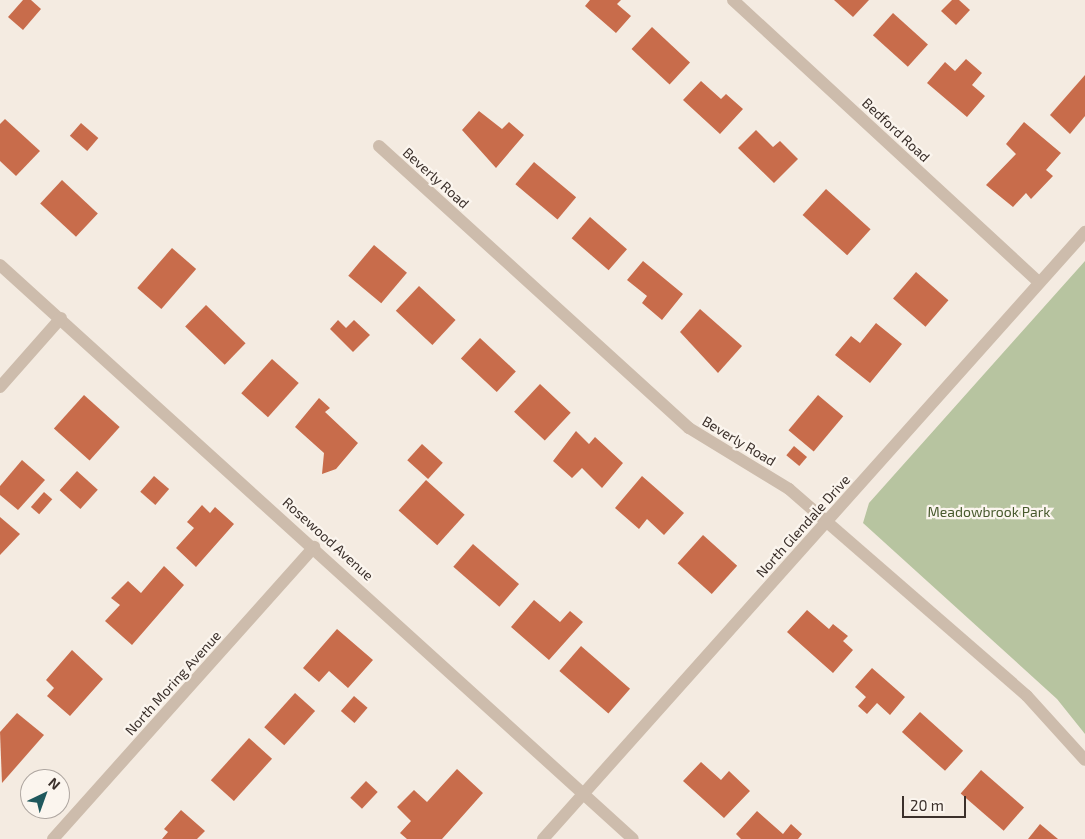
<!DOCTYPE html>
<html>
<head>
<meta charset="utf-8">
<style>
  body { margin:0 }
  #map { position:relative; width:1085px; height:839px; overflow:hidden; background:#f4ebe1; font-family:"Exo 2",sans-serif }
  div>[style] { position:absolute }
  .green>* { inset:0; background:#b7c4a0 }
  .building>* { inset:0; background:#c86c4b; transform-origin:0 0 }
  .minor>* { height:12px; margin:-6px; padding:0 6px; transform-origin:6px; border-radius:6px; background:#cdbcac }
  span { translate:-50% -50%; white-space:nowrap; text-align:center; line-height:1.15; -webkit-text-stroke:4.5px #fbf5ee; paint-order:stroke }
  .street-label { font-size:14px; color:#3b302b }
  .park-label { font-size:14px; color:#485a2e }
  .north { position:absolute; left:20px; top:769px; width:50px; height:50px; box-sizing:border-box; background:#fbf5ee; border:1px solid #aea6a0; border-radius:50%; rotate:42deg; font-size:14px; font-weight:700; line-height:20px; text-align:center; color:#3b302b }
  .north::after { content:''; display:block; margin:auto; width:18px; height:22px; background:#1f585d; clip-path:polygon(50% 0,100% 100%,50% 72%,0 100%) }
  .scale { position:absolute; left:902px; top:796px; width:64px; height:22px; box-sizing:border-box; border:2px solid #3b302b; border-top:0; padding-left:6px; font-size:15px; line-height:18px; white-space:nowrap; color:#3b302b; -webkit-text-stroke:4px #fbf5ee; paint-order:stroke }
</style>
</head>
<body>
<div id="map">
  <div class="green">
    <i style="clip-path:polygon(1085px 261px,1085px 734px,1057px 699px,863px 523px,869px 503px)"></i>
  </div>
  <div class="building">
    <i style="clip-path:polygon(23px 0,31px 0,41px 9px,23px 30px,8px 17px)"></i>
    <i style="clip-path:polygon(590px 0,621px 0,617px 4px,631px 16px,616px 33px,585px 6px)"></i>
    <i style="clip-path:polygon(834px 0,869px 0,853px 17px)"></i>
    <i style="clip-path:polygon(952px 0,959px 0,970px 10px,956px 25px,941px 11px)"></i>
    <i style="left:893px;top:13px;width:47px;height:30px;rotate:42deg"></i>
    <i style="left:652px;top:27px;width:52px;height:30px;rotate:43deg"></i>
    <i style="clip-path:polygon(966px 59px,982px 73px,972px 85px,985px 96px,967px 117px,927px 83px,945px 62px,955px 71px)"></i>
    <i style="clip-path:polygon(1085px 75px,1085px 116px,1070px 134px,1050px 115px)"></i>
    <i style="clip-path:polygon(701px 81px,721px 99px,726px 94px,743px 109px,720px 134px,683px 100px)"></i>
    <i style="clip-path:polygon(479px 111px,502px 129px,509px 122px,524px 135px,496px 168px,462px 130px)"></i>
    <i style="clip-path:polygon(5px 119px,40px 151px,16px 176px,0 161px,0 124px)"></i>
    <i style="clip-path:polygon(1024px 122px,1061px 153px,1046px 170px,1053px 176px,1031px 199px,1026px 193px,1013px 207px,986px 185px,1016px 154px,1006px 144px)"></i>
    <i style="left:81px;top:123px;width:23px;height:17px;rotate:41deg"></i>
    <i style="clip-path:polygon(756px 130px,773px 147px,780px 141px,798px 159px,774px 183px,738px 148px)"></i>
    <i style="left:534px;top:162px;width:55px;height:29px;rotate:40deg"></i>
    <i style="left:62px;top:180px;width:49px;height:32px;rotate:43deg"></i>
    <i style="left:826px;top:189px;width:60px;height:35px;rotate:42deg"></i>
    <i style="left:590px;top:217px;width:49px;height:28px;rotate:41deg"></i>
    <i style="left:374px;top:245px;width:43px;height:40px;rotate:40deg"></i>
    <i style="left:172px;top:248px;width:32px;height:53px;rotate:41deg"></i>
    <i style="clip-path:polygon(643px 261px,683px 294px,662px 320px,642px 303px,647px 296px,627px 280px)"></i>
    <i style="left:916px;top:272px;width:43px;height:35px;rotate:41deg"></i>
    <i style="left:419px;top:286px;width:50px;height:34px;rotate:43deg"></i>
    <i style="left:206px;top:305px;width:55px;height:30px;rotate:44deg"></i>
    <i style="clip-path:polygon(700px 309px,742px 346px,718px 373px,680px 332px)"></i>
    <i style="clip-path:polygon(338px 320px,346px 328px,354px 320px,370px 335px,353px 352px,330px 329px)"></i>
    <i style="clip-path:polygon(876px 323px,902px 344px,870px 383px,835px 355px,851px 336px,860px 343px)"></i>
    <i style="left:480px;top:338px;width:49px;height:28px;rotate:43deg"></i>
    <i style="left:272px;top:359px;width:36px;height:46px;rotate:42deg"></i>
    <i style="left:540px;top:384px;width:42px;height:38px;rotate:43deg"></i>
    <i style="left:84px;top:395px;width:48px;height:45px;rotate:42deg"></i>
    <i style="left:818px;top:395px;width:33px;height:46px;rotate:40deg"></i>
    <i style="clip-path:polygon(319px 398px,330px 408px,325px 412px,358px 443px,336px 469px,322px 474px,324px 453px,295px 427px)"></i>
    <i style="clip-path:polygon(576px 431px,589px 444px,595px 437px,623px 463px,602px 488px,582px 468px,572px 478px,553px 461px)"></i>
    <i style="left:422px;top:444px;width:28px;height:22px;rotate:42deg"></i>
    <i style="left:794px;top:446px;width:17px;height:12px;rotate:40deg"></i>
    <i style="clip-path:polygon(22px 460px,45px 480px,18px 510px,0 495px,0 486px)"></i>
    <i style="left:77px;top:471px;width:28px;height:26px;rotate:42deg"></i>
    <i style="left:154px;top:476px;width:20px;height:21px;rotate:41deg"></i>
    <i style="clip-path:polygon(642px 476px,684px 513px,664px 535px,647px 519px,639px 529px,615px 508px)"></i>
    <i style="left:426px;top:480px;width:52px;height:41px;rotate:42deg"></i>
    <i style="left:44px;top:492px;width:11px;height:20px;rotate:41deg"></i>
    <i style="clip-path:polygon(202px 505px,210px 513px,215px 507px,234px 524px,196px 567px,176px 548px,194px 528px,187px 522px)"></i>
    <i style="clip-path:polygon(0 517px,20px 534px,0 555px)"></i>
    <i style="left:703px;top:535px;width:46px;height:38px;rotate:42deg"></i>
    <i style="left:473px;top:544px;width:61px;height:30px;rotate:41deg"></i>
    <i style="clip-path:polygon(164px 566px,184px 585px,132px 645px,105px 621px,120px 605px,111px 598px,128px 581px,141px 593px)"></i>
    <i style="clip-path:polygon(534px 600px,560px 622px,570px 611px,583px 622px,549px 660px,511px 627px)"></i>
    <i style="clip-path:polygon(807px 610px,829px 629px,833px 624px,848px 636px,843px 641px,853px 650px,833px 673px,787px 632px)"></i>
    <i style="clip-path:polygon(337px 629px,373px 660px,348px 688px,329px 671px,319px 682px,303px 668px)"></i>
    <i style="left:581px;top:646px;width:65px;height:33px;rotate:41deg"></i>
    <i style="clip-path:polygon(72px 650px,103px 679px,70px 716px,47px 696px,54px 688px,46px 680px)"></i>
    <i style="clip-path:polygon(872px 668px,905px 697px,890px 715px,877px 703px,867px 714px,858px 706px,866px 697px,855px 687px)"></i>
    <i style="left:295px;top:693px;width:27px;height:46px;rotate:42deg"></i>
    <i style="left:354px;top:696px;width:18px;height:20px;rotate:41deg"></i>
    <i style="left:920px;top:712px;width:58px;height:27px;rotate:42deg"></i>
    <i style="clip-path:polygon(17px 713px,44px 735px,2px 783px,0 732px)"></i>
    <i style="left:249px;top:738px;width:31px;height:57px;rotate:42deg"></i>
    <i style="clip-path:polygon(701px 762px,721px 780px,729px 771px,750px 791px,724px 818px,683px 781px)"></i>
    <i style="clip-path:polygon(457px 769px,483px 793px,442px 839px,407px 839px,400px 833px,411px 821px,397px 807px,414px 790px,427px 802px)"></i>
    <i style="left:981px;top:770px;width:57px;height:31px;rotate:41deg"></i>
    <i style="left:366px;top:781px;width:16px;height:23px;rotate:43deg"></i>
    <i style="clip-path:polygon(181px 810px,205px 831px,197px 839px,162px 839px,168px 832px,164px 829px)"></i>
    <i style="clip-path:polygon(757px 811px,783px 834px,791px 824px,802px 834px,798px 839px,741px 839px,736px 834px)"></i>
    <i style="clip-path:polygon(1040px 824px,1058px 839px,1028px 839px)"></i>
  </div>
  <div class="minor">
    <i style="left:733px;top:0;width:416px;rotate:42.7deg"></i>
    <i style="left:379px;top:146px;width:419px;rotate:42.3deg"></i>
    <i style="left:689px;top:428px;width:117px;rotate:31.4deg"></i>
    <i style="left:789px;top:489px;width:315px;rotate:41deg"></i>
    <i style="left:1027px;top:696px;width:86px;rotate:47.8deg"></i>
    <i style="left:0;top:265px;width:854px;rotate:42.2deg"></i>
    <i style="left:0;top:387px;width:92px;rotate:-48.5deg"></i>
    <i style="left:53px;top:839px;width:392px;rotate:-48.2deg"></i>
    <i style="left:543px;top:839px;width:814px;rotate:-48.24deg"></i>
  </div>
  <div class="street-label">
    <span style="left:896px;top:130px;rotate:43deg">Bedford Road</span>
    <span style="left:436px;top:178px;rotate:42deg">Beverly Road</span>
    <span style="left:739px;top:441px;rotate:31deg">Beverly Road</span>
    <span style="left:803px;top:526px;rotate:-48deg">North Glendale Drive</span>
    <span style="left:328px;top:539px;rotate:42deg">Rosewood Avenue</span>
    <span style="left:173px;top:683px;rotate:-48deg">North Moring Avenue</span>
  </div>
  <div class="park-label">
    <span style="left:989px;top:512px">Meadowbrook Park</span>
  </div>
  <div class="north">N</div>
  <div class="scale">20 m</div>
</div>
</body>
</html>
